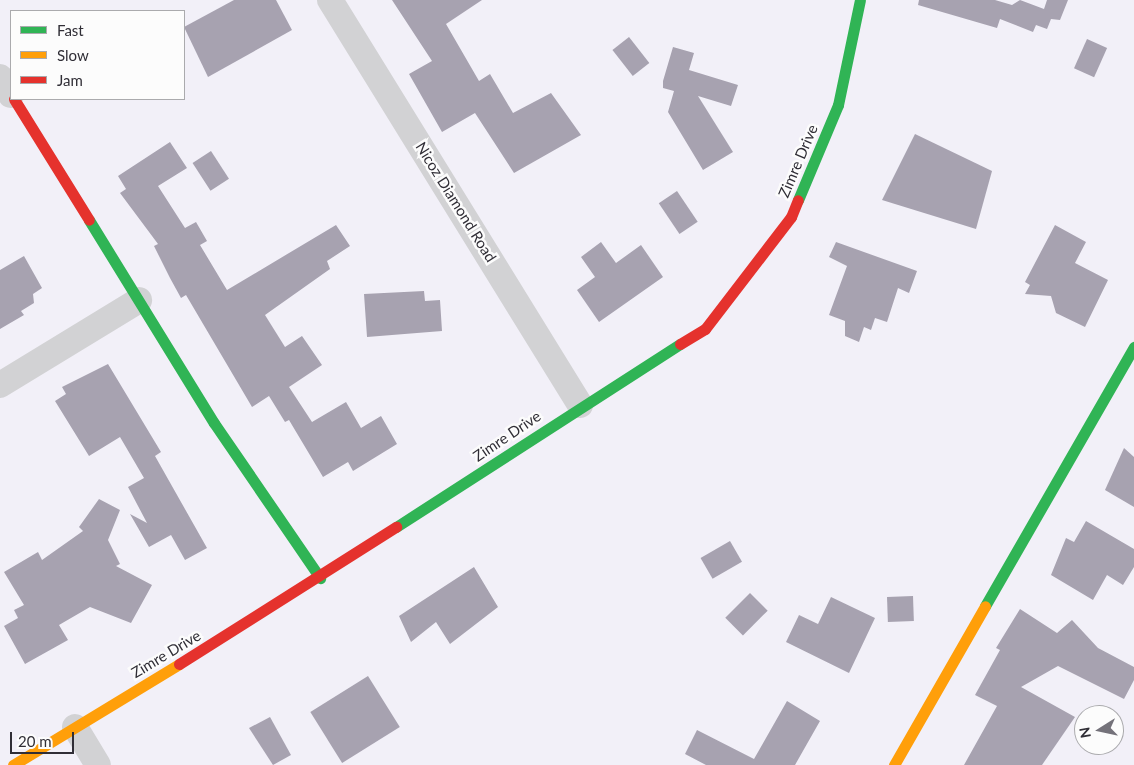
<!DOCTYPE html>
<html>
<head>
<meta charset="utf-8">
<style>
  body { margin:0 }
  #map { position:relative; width:1134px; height:765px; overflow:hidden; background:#f2f0f8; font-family:Lato,sans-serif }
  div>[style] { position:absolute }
  .building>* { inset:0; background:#a7a2b0; transform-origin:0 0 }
  .street>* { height:26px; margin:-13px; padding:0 13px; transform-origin:13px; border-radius:13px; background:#d2d2d4 }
  .fast>* { height:11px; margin:-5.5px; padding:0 5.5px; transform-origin:5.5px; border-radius:5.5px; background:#30b455 }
  .slow>* { height:11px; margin:-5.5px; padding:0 5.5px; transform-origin:5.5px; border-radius:5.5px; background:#ff9f0a }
  .jam>* { height:11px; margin:-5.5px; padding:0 5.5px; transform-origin:5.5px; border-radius:5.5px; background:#e5322d }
  span { translate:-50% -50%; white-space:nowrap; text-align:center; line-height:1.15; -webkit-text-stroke:5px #fcfcfc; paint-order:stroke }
  .street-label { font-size:15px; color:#302e36 }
  .legend { position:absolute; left:10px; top:10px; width:175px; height:90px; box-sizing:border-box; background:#fcfcfc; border:1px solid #aaaaad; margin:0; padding:6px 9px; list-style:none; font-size:15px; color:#302e36 }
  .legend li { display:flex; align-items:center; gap:10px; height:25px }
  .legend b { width:25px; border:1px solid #aaaaad }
  .north { position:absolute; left:1074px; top:705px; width:50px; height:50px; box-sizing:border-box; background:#fcfcfc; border:1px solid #aaaaad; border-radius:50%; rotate:260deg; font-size:14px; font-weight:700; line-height:20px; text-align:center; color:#302e36 }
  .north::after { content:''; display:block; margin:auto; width:18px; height:22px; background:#74727a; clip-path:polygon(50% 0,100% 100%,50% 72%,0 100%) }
  .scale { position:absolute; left:10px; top:732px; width:64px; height:22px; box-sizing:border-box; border:2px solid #302e36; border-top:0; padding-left:6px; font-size:15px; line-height:18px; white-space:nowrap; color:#302e36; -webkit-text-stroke:4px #fcfcfc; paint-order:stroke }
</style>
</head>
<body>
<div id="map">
  <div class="building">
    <i style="clip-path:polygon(234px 0,276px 0,292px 30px,208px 77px,184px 27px)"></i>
    <i style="clip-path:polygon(392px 0,482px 0,446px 24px,479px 81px,490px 74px,513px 113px,551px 93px,581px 135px,514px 173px,475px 113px,442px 132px,409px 74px,432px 61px)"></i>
    <i style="clip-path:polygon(919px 0,995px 0,1012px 5px,1020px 0,1044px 9px,1047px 0,1068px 0,1060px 20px,1051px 19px,1047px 29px,1036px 25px,1033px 32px,1000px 19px,997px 28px,918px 5px)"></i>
    <i style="left:629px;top:37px;width:33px;height:21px;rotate:52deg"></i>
    <i style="left:1087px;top:39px;width:22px;height:32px;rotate:24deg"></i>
    <i style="clip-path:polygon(673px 47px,694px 53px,689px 70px,738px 85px,731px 106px,698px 96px,733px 152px,703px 170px,668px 112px,674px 91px,663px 88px,663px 81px)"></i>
    <i style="clip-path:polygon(915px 134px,992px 171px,976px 229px,882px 200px)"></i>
    <i style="clip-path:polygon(170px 142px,187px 168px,158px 186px,185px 228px,196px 222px,207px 241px,200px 245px,227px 290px,336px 225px,350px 246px,327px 261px,330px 269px,265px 315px,285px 347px,302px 336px,322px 365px,289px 387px,312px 422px,346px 402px,361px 428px,381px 416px,397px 444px,353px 471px,348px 462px,323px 477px,289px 420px,285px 422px,269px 396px,252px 407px,186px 295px,181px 298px,170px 278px,154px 246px,158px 244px,120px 193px,126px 189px,118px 176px)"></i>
    <i style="left:211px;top:151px;width:33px;height:22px;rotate:57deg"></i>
    <i style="left:677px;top:191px;width:37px;height:22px;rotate:56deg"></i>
    <i style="clip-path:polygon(1055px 225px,1086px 242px,1075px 263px,1108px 280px,1085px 327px,1056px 313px,1051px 296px,1025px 294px,1030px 285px,1025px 282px)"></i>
    <i style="clip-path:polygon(601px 242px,616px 263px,641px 245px,663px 277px,599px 322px,577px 290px,595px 277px,581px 257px)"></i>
    <i style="clip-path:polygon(836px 242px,917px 271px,909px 293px,898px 288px,887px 322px,875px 318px,871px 330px,864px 327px,859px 342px,845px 336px,845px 321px,829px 315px,847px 266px,829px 257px)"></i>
    <i style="clip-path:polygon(24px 256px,42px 288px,33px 294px,34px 303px,21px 311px,24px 315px,0 329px,0 270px)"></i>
    <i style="clip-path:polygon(424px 291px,425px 301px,440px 300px,442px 331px,367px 337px,364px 294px)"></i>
    <i style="clip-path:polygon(108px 364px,161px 452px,155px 456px,207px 548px,185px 560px,171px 535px,149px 547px,130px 514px,147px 523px,128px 487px,144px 478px,120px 437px,89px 456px,55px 401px,66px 394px,62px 387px)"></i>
    <i style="clip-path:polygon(1124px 448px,1134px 457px,1134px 507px,1105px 490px)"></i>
    <i style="clip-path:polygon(99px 499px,120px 510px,108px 540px,120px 564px,116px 566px,152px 585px,131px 623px,90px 607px,59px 625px,68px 640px,25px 664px,4px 626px,18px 618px,14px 610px,24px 605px,4px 572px,38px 552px,42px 560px,83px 531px,79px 527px)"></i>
    <i style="clip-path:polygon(1086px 521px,1134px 549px,1134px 567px,1123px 585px,1107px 575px,1093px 600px,1051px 575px,1066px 538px,1074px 542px)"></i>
    <i style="left:730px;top:541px;width:24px;height:34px;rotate:60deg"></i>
    <i style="clip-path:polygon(474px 567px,498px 607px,450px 644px,436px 622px,411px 642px,399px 616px)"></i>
    <i style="left:750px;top:593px;width:25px;height:35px;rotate:45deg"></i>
    <i style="left:913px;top:596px;width:25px;height:26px;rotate:88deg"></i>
    <i style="clip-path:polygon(831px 597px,875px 618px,849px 673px,786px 642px,799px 615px,818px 624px)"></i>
    <i style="clip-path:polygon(1020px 609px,1057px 633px,1072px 620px,1098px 648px,1134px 667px,1134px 680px,1124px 699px,1058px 666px,1021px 687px,1075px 717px,1042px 765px,964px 765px,997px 706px,975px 695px,1000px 650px,996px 648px)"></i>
    <i style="left:368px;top:676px;width:60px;height:68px;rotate:58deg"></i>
    <i style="clip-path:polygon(787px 701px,820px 721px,795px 765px,706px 765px,685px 754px,697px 730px,754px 759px)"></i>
    <i style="clip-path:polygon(270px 717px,291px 755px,273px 765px,249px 728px)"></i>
  </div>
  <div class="street">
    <i style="left:330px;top:0;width:476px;rotate:58.3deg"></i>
    <i style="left:0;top:77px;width:21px;rotate:59deg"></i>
    <i style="left:0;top:385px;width:163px;rotate:-31.4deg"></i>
    <i style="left:75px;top:727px;width:44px;rotate:58.8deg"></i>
  </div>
  <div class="fast">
    <i style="left:798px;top:200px;width:103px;rotate:-67.2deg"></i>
    <i style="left:838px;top:105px;width:107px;rotate:-78.2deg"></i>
    <i style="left:89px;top:220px;width:238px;rotate:58.4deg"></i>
    <i style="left:214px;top:423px;width:188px;rotate:55.6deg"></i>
    <i style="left:396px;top:527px;width:338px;rotate:-32.8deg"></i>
    <i style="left:985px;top:606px;width:299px;rotate:-60.1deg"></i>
  </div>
  <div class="slow">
    <i style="left:13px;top:765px;width:194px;rotate:-31.3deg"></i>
    <i style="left:894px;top:765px;width:183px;rotate:-60.2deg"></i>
  </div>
  <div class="jam">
    <i style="left:14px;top:99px;width:142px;rotate:58.2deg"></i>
    <i style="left:680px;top:344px;width:29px;rotate:-31deg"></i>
    <i style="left:705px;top:329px;width:141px;rotate:-52.5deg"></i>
    <i style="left:791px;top:217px;width:18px;rotate:-68deg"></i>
    <i style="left:179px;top:664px;width:257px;rotate:-32.3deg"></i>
  </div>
  <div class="street-label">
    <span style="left:798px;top:161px;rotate:-67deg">Zimre Drive</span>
    <span style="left:456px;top:202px;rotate:58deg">Nicoz Diamond Road</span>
    <span style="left:507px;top:436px;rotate:-34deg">Zimre Drive</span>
    <span style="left:166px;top:654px;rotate:-31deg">Zimre Drive</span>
  </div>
  <ul class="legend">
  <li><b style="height:6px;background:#30b455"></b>Fast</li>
  <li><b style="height:6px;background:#ff9f0a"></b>Slow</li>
  <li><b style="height:6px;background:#e5322d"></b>Jam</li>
  </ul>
  <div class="north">N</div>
  <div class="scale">20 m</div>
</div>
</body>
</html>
